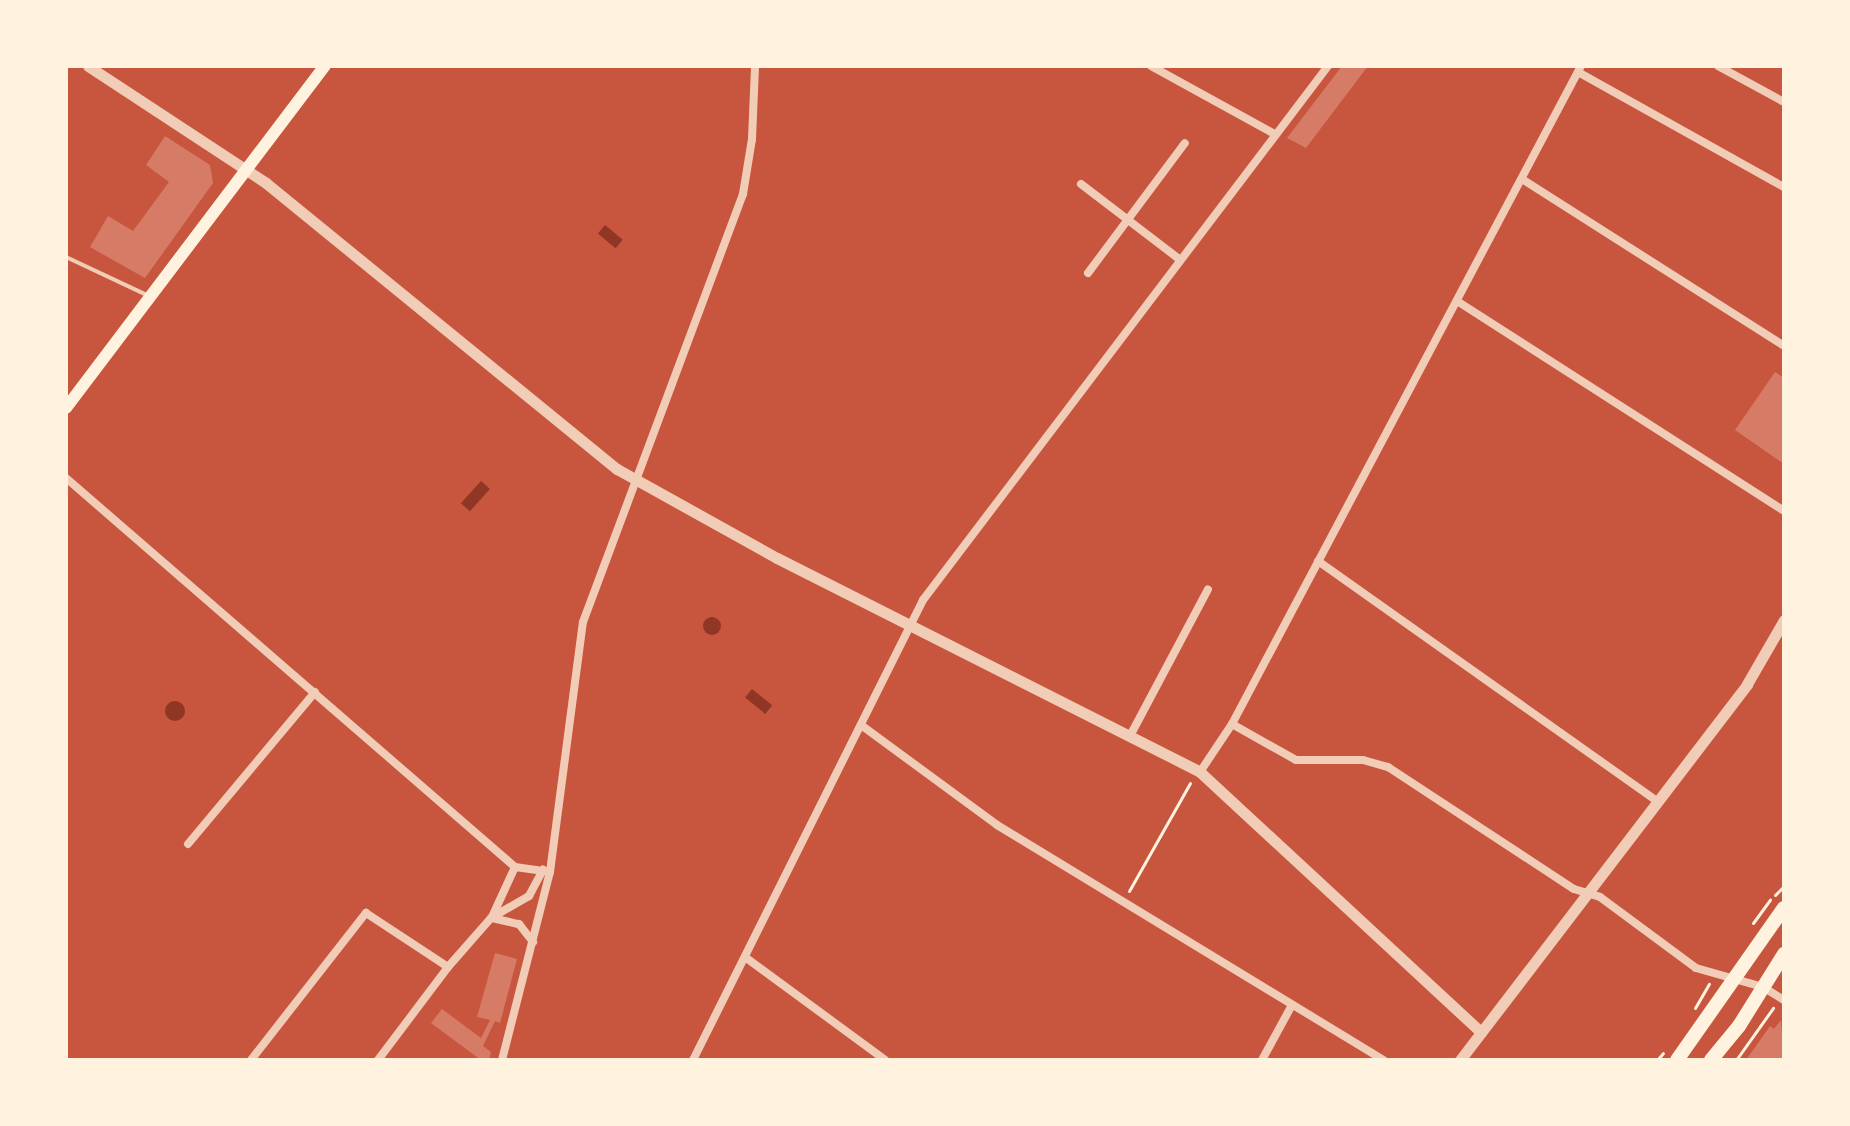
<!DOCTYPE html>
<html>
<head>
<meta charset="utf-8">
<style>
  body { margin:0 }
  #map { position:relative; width:1850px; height:1126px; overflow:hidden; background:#c8553d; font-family:Cabin,sans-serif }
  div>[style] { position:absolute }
  .water>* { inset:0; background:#8f3625; transform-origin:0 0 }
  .round { border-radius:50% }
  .building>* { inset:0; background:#d67c66 }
  .path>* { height:3px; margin:-1.5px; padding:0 1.5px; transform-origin:1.5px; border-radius:1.5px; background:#fff3e0 }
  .service>* { height:4px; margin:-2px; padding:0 2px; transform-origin:2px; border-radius:2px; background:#f1ccb7 }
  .minor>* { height:8px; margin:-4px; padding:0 4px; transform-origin:4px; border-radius:4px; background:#f1ccb7 }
  .tertiary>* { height:11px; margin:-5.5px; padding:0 5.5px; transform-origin:5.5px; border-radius:5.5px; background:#f1ccb7 }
  .secondary>* { height:12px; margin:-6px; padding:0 6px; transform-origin:6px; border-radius:6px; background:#fff3e0 }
  .primary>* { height:14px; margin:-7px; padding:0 7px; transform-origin:7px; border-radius:7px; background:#fff3e0 }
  span { translate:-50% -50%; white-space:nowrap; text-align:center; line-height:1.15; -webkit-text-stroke:7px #fff3e0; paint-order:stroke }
  .frame { position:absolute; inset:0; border:68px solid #fff3e0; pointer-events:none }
</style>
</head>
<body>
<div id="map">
  <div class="water">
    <i style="left:605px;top:225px;width:23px;height:11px;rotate:40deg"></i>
    <i style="left:481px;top:481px;width:12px;height:30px;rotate:42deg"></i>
    <i class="round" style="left:703px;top:617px;width:18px;height:18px"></i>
    <i style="left:752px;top:689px;width:26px;height:11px;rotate:39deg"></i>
    <i class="round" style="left:165px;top:701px;width:20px;height:20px"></i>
  </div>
  <div class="building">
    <i style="clip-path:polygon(1342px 66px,1368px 66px,1306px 148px,1287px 138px)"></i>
    <i style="clip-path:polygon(165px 136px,210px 165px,213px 183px,145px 278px,90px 247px,108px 216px,133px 231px,169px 182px,146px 165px)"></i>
    <i style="clip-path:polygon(1775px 372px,1784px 378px,1784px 464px,1735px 430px)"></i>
    <i style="clip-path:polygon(495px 953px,517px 959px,500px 1023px,495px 1021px,483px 1046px,491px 1052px,489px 1060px,481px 1060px,431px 1023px,442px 1009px,481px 1038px,490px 1020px,477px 1017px)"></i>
    <i style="clip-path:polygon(1781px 1020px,1784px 1060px,1746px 1060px,1770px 1026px,1774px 1029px)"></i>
  </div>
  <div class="path">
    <i style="left:1129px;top:891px;width:124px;rotate:-60.5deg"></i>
    <i style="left:1775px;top:895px;width:13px;rotate:-45deg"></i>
    <i style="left:1753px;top:923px;width:29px;rotate:-54deg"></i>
    <i style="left:1695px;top:1008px;width:28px;rotate:-60deg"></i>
    <i style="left:1657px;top:1060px;width:9px;rotate:-49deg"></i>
    <i style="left:1736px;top:1060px;width:64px;rotate:-54.6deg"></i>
  </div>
  <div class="service">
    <i style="left:66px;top:257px;width:92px;rotate:25.2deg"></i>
  </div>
  <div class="minor">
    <i style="left:1151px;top:66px;width:139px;rotate:28.8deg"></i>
    <i style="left:1718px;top:66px;width:75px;rotate:28.6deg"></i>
    <i style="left:1578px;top:72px;width:236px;rotate:29.2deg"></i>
    <i style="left:1522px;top:179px;width:311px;rotate:32.5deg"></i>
    <i style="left:1081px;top:184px;width:123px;rotate:37.4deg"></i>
    <i style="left:1088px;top:273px;width:162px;rotate:-53.3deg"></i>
    <i style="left:1457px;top:301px;width:389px;rotate:32.7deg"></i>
    <i style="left:66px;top:478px;width:594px;rotate:40.9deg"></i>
    <i style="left:515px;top:867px;width:35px;rotate:8deg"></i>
    <i style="left:1318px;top:561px;width:417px;rotate:35.3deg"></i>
    <i style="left:1232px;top:724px;width:73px;rotate:29.4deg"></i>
    <i style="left:1296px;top:760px;width:67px"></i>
    <i style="left:1363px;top:760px;width:26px;rotate:16deg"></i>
    <i style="left:1388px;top:767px;width:222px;rotate:33.3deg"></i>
    <i style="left:1574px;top:889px;width:27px;rotate:17deg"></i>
    <i style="left:1600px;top:897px;width:119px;rotate:36.5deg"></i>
    <i style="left:1696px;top:968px;width:70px;rotate:15.8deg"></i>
    <i style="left:1763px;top:987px;width:25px;rotate:32deg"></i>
    <i style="left:861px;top:725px;width:169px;rotate:36.3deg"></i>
    <i style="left:997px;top:825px;width:453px;rotate:31.3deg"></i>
    <i style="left:1130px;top:736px;width:166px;rotate:-62deg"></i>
    <i style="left:1200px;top:772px;width:58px;rotate:-56.3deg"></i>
    <i style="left:1232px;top:724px;width:745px;rotate:-62.06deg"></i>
    <i style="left:188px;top:844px;width:198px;rotate:-50.1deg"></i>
    <i style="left:492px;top:917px;width:55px;rotate:-65.3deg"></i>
    <i style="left:492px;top:918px;width:28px;rotate:13deg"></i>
    <i style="left:519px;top:924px;width:23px;rotate:52deg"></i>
    <i style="left:745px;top:957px;width:174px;rotate:36.3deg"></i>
    <i style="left:251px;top:1060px;width:187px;rotate:-52deg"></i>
    <i style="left:366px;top:913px;width:98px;rotate:33.4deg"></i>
    <i style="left:378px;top:1060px;width:116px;rotate:-53deg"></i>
    <i style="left:448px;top:967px;width:65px;rotate:-48.7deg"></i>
    <i style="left:491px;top:918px;width:44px;rotate:-30.1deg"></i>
    <i style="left:529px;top:896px;width:30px;rotate:-62deg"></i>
    <i style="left:502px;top:1060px;width:194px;rotate:-75.7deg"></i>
    <i style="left:550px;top:872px;width:252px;rotate:-82.5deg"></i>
    <i style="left:583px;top:622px;width:457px;rotate:-69.5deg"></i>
    <i style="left:743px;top:194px;width:56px;rotate:-80.7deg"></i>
    <i style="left:752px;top:139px;width:73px;rotate:-87.6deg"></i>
    <i style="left:693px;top:1060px;width:514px;rotate:-63.43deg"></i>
    <i style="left:923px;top:600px;width:670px;rotate:-52.82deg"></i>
    <i style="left:1262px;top:1060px;width:63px;rotate:-61.4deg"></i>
  </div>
  <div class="tertiary">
    <i style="left:88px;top:66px;width:213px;rotate:33.3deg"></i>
    <i style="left:266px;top:183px;width:453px;rotate:39.2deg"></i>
    <i style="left:617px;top:469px;width:183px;rotate:29.1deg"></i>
    <i style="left:777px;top:558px;width:474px;rotate:26.8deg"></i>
    <i style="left:1200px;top:772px;width:383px;rotate:42.8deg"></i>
    <i style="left:1460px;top:1060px;width:473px;rotate:-52.6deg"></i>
    <i style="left:1747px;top:684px;width:74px;rotate:-60deg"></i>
  </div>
  <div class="secondary">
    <i style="left:66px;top:408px;width:429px;rotate:-52.9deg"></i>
  </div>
  <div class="primary">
    <i style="left:1677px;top:1060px;width:186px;rotate:-54.9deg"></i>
    <i style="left:1711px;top:1060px;width:44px;rotate:-50.5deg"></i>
    <i style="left:1739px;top:1026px;width:85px;rotate:-58deg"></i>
  </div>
  <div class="frame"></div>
</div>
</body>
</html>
